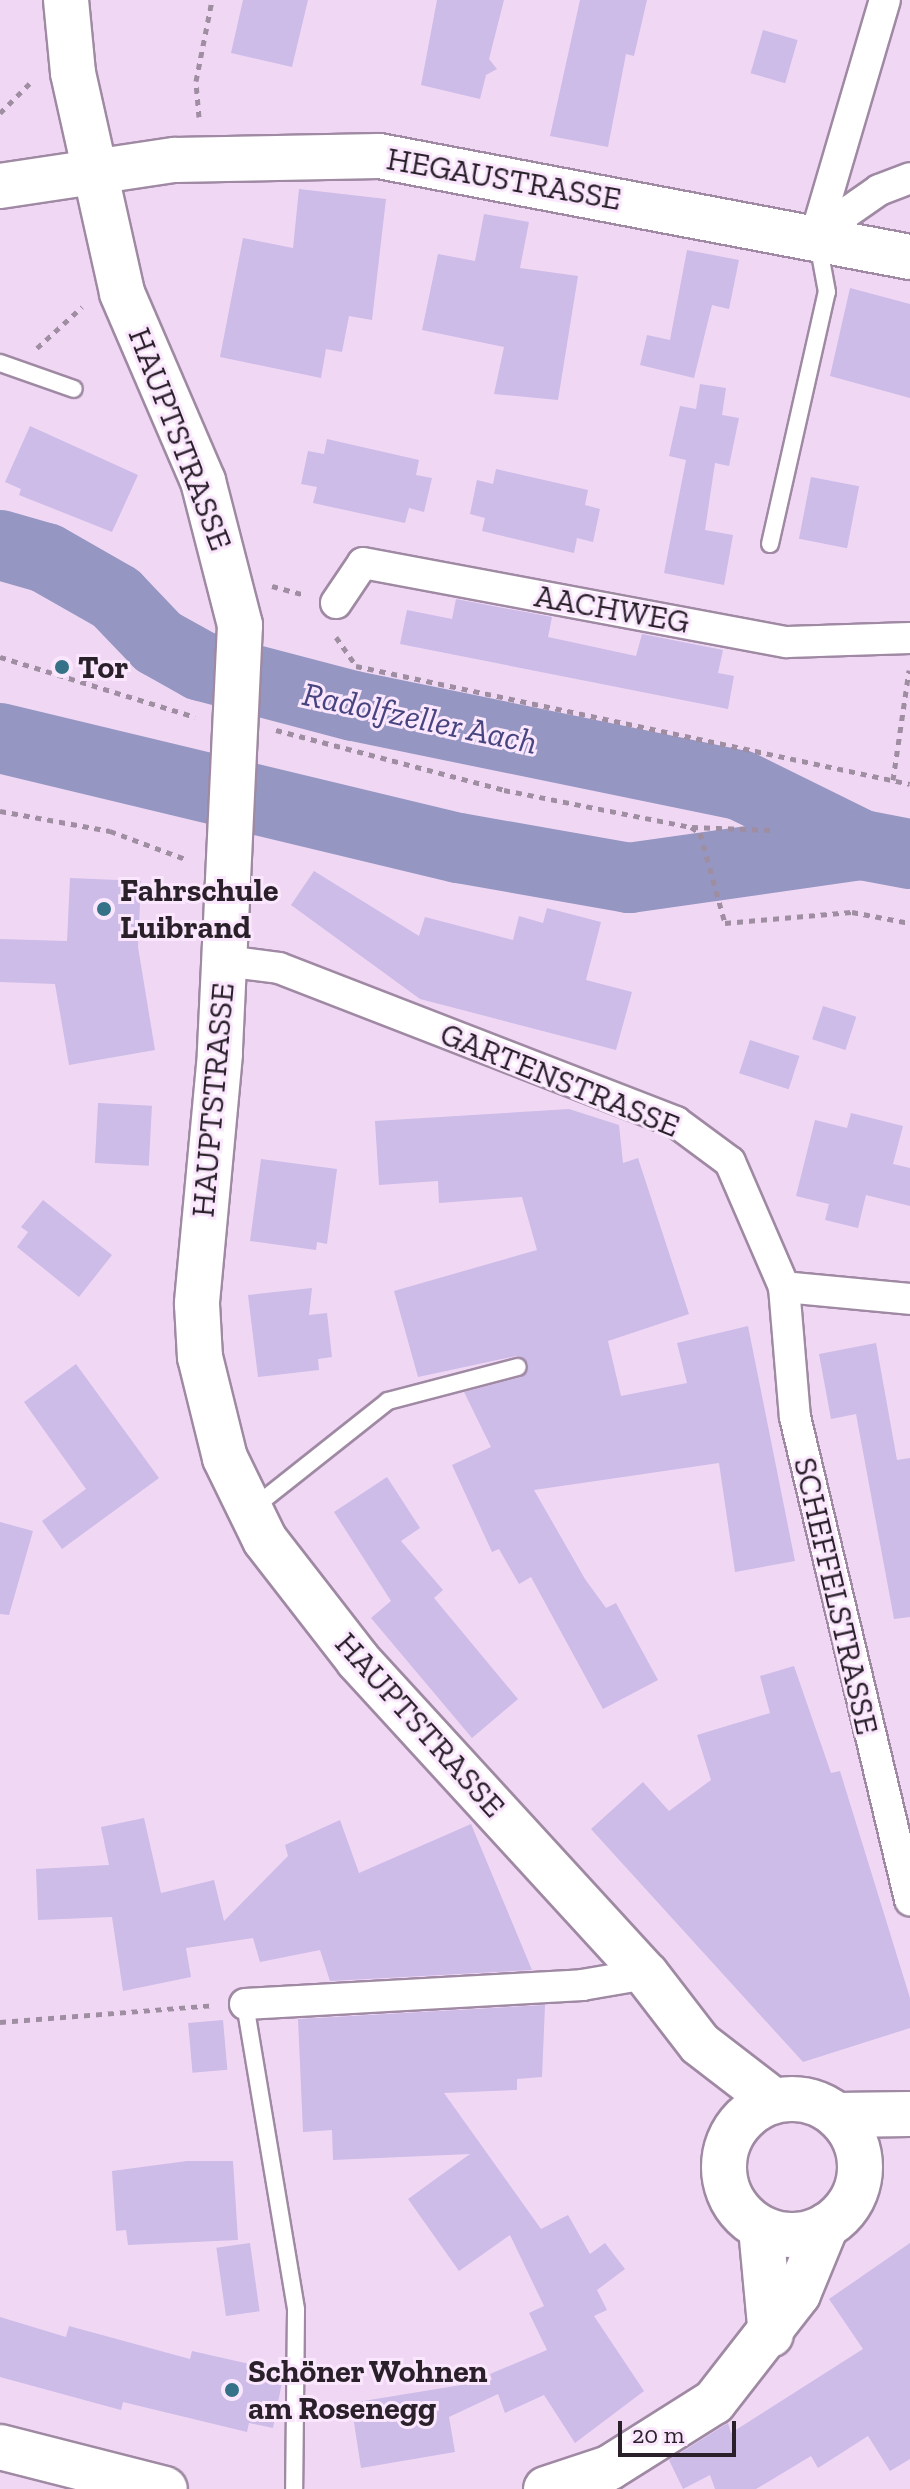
<!DOCTYPE html>
<html>
<head>
<meta charset="utf-8">
<style>
  body { margin:0 }
  #map { position:relative; width:910px; height:2489px; overflow:hidden; background:#f0d8f4; font-family:"Zilla Slab",serif }
  div>[style] { position:absolute }
  .river>* { height:70px; margin:-35px; padding:0 35px; transform-origin:35px; border-radius:35px; background:#9596c2 }
  .building>* { inset:0; background:#cdbbe8; transform-origin:0 0 }
  .path>* { height:5px; margin-top:-2.5px; transform-origin:0; background:repeating-linear-gradient(90deg,#9f8da2 0 6px,transparent 0 12px) }
  .roads { filter:drop-shadow(2px 0 #9f89a3) drop-shadow(-2px 0 #9f89a3) drop-shadow(0 2px #9f89a3) drop-shadow(0 -2px #9f89a3) }
  .lane>* { height:16px; margin:-8px; padding:0 8px; transform-origin:8px; border-radius:8px; background:#fff }
  .street>* { height:30px; margin:-15px; padding:0 15px; transform-origin:15px; border-radius:15px; background:#fff }
  .secondary>* { height:44px; margin:-22px; padding:0 22px; transform-origin:22px; border-radius:22px; background:#fff }
  .secondary>.ring { margin:-22px; padding:0; box-sizing:content-box; background:none; border:44px solid #fff; border-radius:50% }
  .dots>* { width:22px; height:22px; translate:-50% -50%; box-sizing:border-box; border:4px solid #fbe7fd; border-radius:50% }
  span { translate:-50% -50%; white-space:nowrap; text-align:center; line-height:1.15; -webkit-text-stroke:6px #fbe7fd; paint-order:stroke }
  .street-label { font-size:32px; color:#29202a }
  .poi-label { font-size:32px; color:#29202a; font-weight:700 }
  .left { translate:0 -50%; text-align:left }
  .water-label { font-size:34px; color:#47457f; font-style:italic }
  .scale { position:absolute; left:618px; top:2421px; width:118px; height:36px; box-sizing:border-box; border:4px solid #29202a; border-top:0; padding-left:10px; font-size:24px; line-height:28px; white-space:nowrap; color:#29202a; -webkit-text-stroke:6px #fbe7fd; paint-order:stroke }
</style>
</head>
<body>
<div id="map">
  <div class="river">
    <i style="left:0;top:545px;width:48px;rotate:15.8deg"></i>
    <i style="left:46px;top:558px;width:81px;rotate:29.7deg"></i>
    <i style="left:116px;top:598px;width:61px;rotate:46.3deg"></i>
    <i style="left:158px;top:642px;width:49px;rotate:29.2deg"></i>
    <i style="left:201px;top:666px;width:158px;rotate:14.7deg"></i>
    <i style="left:354px;top:706px;width:394px;rotate:11.6deg"></i>
    <i style="left:740px;top:785px;width:136px;rotate:26.2deg"></i>
    <i style="left:0;top:738px;width:472px;rotate:13.5deg"></i>
    <i style="left:459px;top:848px;width:173px;rotate:10deg"></i>
    <i style="left:629px;top:878px;width:235px;rotate:-8.1deg"></i>
    <i style="left:862px;top:845px;width:49px;rotate:10.6deg"></i>
  </div>
  <div class="building">
    <i style="clip-path:polygon(243px 0,308px 0,292px 67px,231px 53px)"></i>
    <i style="clip-path:polygon(437px 0,504px 0,489px 59px,497px 69px,486px 75px,480px 99px,421px 85px)"></i>
    <i style="clip-path:polygon(580px 0,647px 0,634px 56px,626px 54px,608px 147px,550px 136px)"></i>
    <i style="left:763px;top:30px;width:36px;height:45px;rotate:16deg"></i>
    <i style="clip-path:polygon(299px 189px,386px 199px,372px 320px,349px 316px,342px 352px,326px 349px,321px 378px,220px 357px,243px 238px,293px 248px)"></i>
    <i style="clip-path:polygon(484px 214px,529px 222px,520px 268px,578px 276px,558px 400px,494px 394px,504px 347px,422px 330px,438px 254px,475px 261px)"></i>
    <i style="clip-path:polygon(687px 250px,739px 260px,729px 309px,712px 305px,694px 378px,640px 365px,647px 335px,670px 340px)"></i>
    <i style="clip-path:polygon(850px 288px,910px 304px,910px 398px,830px 376px)"></i>
    <i style="clip-path:polygon(700px 384px,726px 388px,722px 415px,739px 418px,729px 466px,715px 463px,705px 530px,733px 535px,724px 585px,664px 573px,686px 460px,669px 456px,680px 406px,696px 409px)"></i>
    <i style="clip-path:polygon(30px 426px,138px 475px,112px 532px,19px 495px,21px 489px,5px 482px)"></i>
    <i style="clip-path:polygon(327px 439px,419px 460px,416px 475px,432px 478px,424px 512px,409px 508px,405px 523px,313px 503px,317px 487px,301px 484px,308px 451px,324px 454px)"></i>
    <i style="clip-path:polygon(496px 469px,588px 490px,585px 505px,600px 509px,593px 542px,577px 538px,574px 553px,482px 531px,485px 518px,470px 514px,477px 480px,493px 484px)"></i>
    <i style="left:811px;top:477px;width:49px;height:63px;rotate:11deg"></i>
    <i style="clip-path:polygon(456px 599px,552px 617px,548px 637px,636px 656px,642px 634px,723px 650px,718px 673px,734px 676px,728px 709px,400px 644px,407px 610px,452px 619px)"></i>
    <i style="clip-path:polygon(314px 871px,419px 936px,425px 917px,513px 940px,519px 916px,543px 923px,547px 908px,601px 922px,586px 980px,632px 992px,616px 1050px,420px 999px,291px 905px)"></i>
    <i style="clip-path:polygon(70px 878px,141px 881px,138px 947px,155px 1050px,69px 1065px,55px 984px,0 982px,0 939px,67px 941px)"></i>
    <i style="left:823px;top:1006px;width:35px;height:35px;rotate:18deg"></i>
    <i style="left:750px;top:1040px;width:52px;height:35px;rotate:18deg"></i>
    <i style="left:98px;top:1103px;width:54px;height:60px;rotate:3deg"></i>
    <i style="clip-path:polygon(569px 1109px,619px 1125px,623px 1163px,638px 1158px,689px 1314px,608px 1341px,621px 1396px,687px 1383px,677px 1343px,748px 1326px,795px 1561px,735px 1572px,719px 1463px,534px 1490px,585px 1579px,606px 1608px,616px 1603px,658px 1680px,603px 1709px,531px 1577px,519px 1584px,499px 1549px,492px 1552px,452px 1465px,491px 1447px,464px 1392px,522px 1377px,528px 1364px,516px 1356px,418px 1377px,394px 1291px,537px 1250px,522px 1197px,439px 1203px,438px 1181px,379px 1185px,375px 1121px)"></i>
    <i style="clip-path:polygon(851px 1113px,903px 1126px,893px 1164px,910px 1168px,910px 1206px,866px 1195px,858px 1228px,825px 1220px,829px 1204px,796px 1196px,815px 1120px,847px 1128px)"></i>
    <i style="clip-path:polygon(261px 1159px,337px 1169px,327px 1244px,317px 1242px,316px 1250px,250px 1241px)"></i>
    <i style="clip-path:polygon(43px 1200px,112px 1255px,79px 1297px,17px 1247px,28px 1232px,21px 1227px)"></i>
    <i style="clip-path:polygon(312px 1288px,309px 1315px,327px 1313px,332px 1357px,318px 1359px,319px 1370px,258px 1377px,248px 1295px)"></i>
    <i style="clip-path:polygon(876px 1343px,897px 1460px,910px 1458px,910px 1617px,894px 1619px,856px 1414px,831px 1419px,819px 1354px)"></i>
    <i style="clip-path:polygon(76px 1364px,159px 1478px,62px 1549px,42px 1521px,86px 1489px,24px 1402px)"></i>
    <i style="clip-path:polygon(387px 1477px,420px 1528px,401px 1541px,443px 1590px,434px 1598px,518px 1699px,472px 1738px,371px 1618px,391px 1601px,334px 1512px)"></i>
    <i style="clip-path:polygon(0 1522px,33px 1531px,9px 1615px,0 1614px)"></i>
    <i style="clip-path:polygon(794px 1666px,831px 1773px,840px 1771px,910px 1998px,910px 2028px,803px 2062px,591px 1829px,643px 1782px,669px 1811px,711px 1780px,697px 1735px,770px 1713px,760px 1676px)"></i>
    <i style="clip-path:polygon(144px 1818px,161px 1893px,214px 1880px,224px 1921px,288px 1856px,285px 1845px,340px 1820px,359px 1873px,471px 1824px,532px 1970px,330px 1981px,320px 1950px,260px 1962px,253px 1938px,186px 1948px,191px 1977px,123px 1991px,112px 1917px,38px 1920px,36px 1869px,109px 1865px,101px 1827px)"></i>
    <i style="clip-path:polygon(545px 2005px,542px 2077px,517px 2079px,517px 2090px,444px 2093px,541px 2229px,568px 2215px,590px 2254px,605px 2243px,625px 2269px,597px 2290px,607px 2310px,594px 2316px,644px 2391px,575px 2443px,544px 2395px,505px 2413px,498px 2394px,449px 2417px,455px 2452px,361px 2468px,351px 2403px,492px 2380px,490px 2374px,547px 2350px,529px 2313px,544px 2306px,510px 2235px,459px 2271px,408px 2199px,470px 2154px,333px 2160px,332px 2130px,303px 2132px,298px 2019px)"></i>
    <i style="left:223px;top:2020px;width:50px;height:35px;rotate:85deg"></i>
    <i style="clip-path:polygon(187px 2161px,233px 2161px,238px 2240px,128px 2245px,126px 2230px,116px 2231px,112px 2171px)"></i>
    <i style="left:250px;top:2243px;width:69px;height:34px;rotate:82deg"></i>
    <i style="clip-path:polygon(910px 2243px,910px 2459px,890px 2471px,868px 2436px,818px 2468px,811px 2456px,756px 2489px,715px 2489px,710px 2475px,683px 2489px,669px 2460px,728px 2423px,731px 2433px,863px 2349px,829px 2299px)"></i>
    <i style="clip-path:polygon(0 2317px,66px 2337px,69px 2326px,190px 2359px,192px 2351px,284px 2372px,273px 2428px,249px 2423px,247px 2432px,123px 2402px,121px 2410px,0 2377px)"></i>
  </div>
  <div class="path">
    <i style="left:0;top:113px;width:47px;rotate:-45deg"></i>
    <i style="left:199px;top:117px;width:36px;rotate:-95deg"></i>
    <i style="left:196px;top:81px;width:83px;rotate:-78.8deg"></i>
    <i style="left:37px;top:348px;width:61px;rotate:-42.3deg"></i>
    <i style="left:272px;top:586px;width:34px;rotate:15deg"></i>
    <i style="left:336px;top:637px;width:35px;rotate:55deg"></i>
    <i style="left:356px;top:666px;width:566px;rotate:12.02deg"></i>
    <i style="left:0;top:657px;width:204px;rotate:17.1deg"></i>
    <i style="left:276px;top:730px;width:236px;rotate:14.7deg"></i>
    <i style="left:504px;top:790px;width:191px;rotate:11.2deg"></i>
    <i style="left:691px;top:827px;width:11px;rotate:34deg"></i>
    <i style="left:700px;top:833px;width:93px;rotate:74.5deg"></i>
    <i style="left:725px;top:923px;width:127px;rotate:-5deg"></i>
    <i style="left:852px;top:912px;width:59px;rotate:10.7deg"></i>
    <i style="left:893px;top:780px;width:111px;rotate:-81.7deg"></i>
    <i style="left:0;top:811px;width:112px;rotate:10.3deg"></i>
    <i style="left:110px;top:831px;width:83px;rotate:20.4deg"></i>
    <i style="left:692px;top:827px;width:80px;rotate:2.1deg"></i>
    <i style="left:0;top:2022px;width:215px;rotate:-4.5deg"></i>
  </div>
  <div class="roads">
    <div class="lane">
      <i style="left:0;top:363px;width:78px;rotate:19.4deg"></i>
      <i style="left:770px;top:544px;width:258px;rotate:-77.3deg"></i>
      <i style="left:827px;top:292px;width:50px;rotate:-100.4deg"></i>
      <i style="left:253px;top:1508px;width:172px;rotate:-38.4deg"></i>
      <i style="left:388px;top:1401px;width:134px;rotate:-14.7deg"></i>
      <i style="left:245px;top:2004px;width:310px;rotate:80.5deg"></i>
      <i style="left:296px;top:2310px;width:179px;rotate:90.6deg"></i>
    </div>
    <div class="street">
      <i style="left:816px;top:234px;width:244px;rotate:-73.6deg"></i>
      <i style="left:816px;top:234px;width:77px;rotate:-34.9deg"></i>
      <i style="left:879px;top:190px;width:33px;rotate:-21deg"></i>
      <i style="left:336px;top:603px;width:48px;rotate:-56deg"></i>
      <i style="left:363px;top:563px;width:431px;rotate:10.6deg"></i>
      <i style="left:787px;top:642px;width:123px;rotate:-1.9deg"></i>
      <i style="left:225px;top:961px;width:54px;rotate:7.4deg"></i>
      <i style="left:279px;top:968px;width:426px;rotate:21.2deg"></i>
      <i style="left:676px;top:1122px;width:67px;rotate:36.5deg"></i>
      <i style="left:730px;top:1162px;width:136px;rotate:66.6deg"></i>
      <i style="left:784px;top:1287px;width:130px;rotate:85.2deg"></i>
      <i style="left:795px;top:1417px;width:497px;rotate:76.6deg"></i>
      <i style="left:784px;top:1287px;width:127px;rotate:5.4deg"></i>
      <i style="left:245px;top:2004px;width:338px;rotate:-3.2deg"></i>
      <i style="left:582px;top:1985px;width:65px;rotate:-9.8deg"></i>
    </div>
    <div class="secondary">
      <i style="left:66px;top:0;width:73px;rotate:84.5deg"></i>
      <i style="left:73px;top:73px;width:225px;rotate:77.4deg"></i>
      <i style="left:122px;top:293px;width:205px;rotate:66.7deg"></i>
      <i style="left:203px;top:481px;width:149px;rotate:75.6deg"></i>
      <i style="left:240px;top:625px;width:429px;rotate:92.7deg"></i>
      <i style="left:220px;top:1054px;width:251px;rotate:95.3deg"></i>
      <i style="left:197px;top:1304px;width:53px;rotate:86.8deg"></i>
      <i style="left:200px;top:1357px;width:104px;rotate:76.1deg"></i>
      <i style="left:225px;top:1458px;width:91px;rotate:64deg"></i>
      <i style="left:265px;top:1540px;width:152px;rotate:52.2deg"></i>
      <i style="left:358px;top:1660px;width:426px;rotate:47.5deg"></i>
      <i style="left:646px;top:1974px;width:88px;rotate:52.4deg"></i>
      <i style="left:700px;top:2044px;width:93px;rotate:37.6deg"></i>
      <i style="left:0;top:186px;width:177px;rotate:-8.5deg"></i>
      <i style="left:175px;top:160px;width:204px;rotate:-1.1deg"></i>
      <i style="left:379px;top:156px;width:541px;rotate:10.77deg"></i>
      <i class="ring" style="left:724px;top:2099px;width:92px;height:92px"></i>
      <i style="left:837px;top:2115px;width:73px;rotate:-0.8deg"></i>
      <i style="left:761px;top:2228px;width:107px;rotate:84.7deg"></i>
      <i style="left:0;top:2447px;width:170px;rotate:14.3deg"></i>
      <i style="left:546px;top:2489px;width:66px;rotate:-18.4deg"></i>
      <i style="left:609px;top:2468px;width:124px;rotate:-32.2deg"></i>
      <i style="left:714px;top:2402px;width:137px;rotate:-52.1deg"></i>
      <i style="left:798px;top:2294px;width:74px;rotate:-67.6deg"></i>
    </div>
  </div>
  <div class="dots">
    <i style="left:62px;top:667px;background:#357288"></i>
    <i style="left:104px;top:909px;background:#357288"></i>
    <i style="left:232px;top:2390px;background:#357288"></i>
  </div>
  <div class="street-label">
    <span style="left:504px;top:179px;rotate:10deg">HEGAUSTRASSE</span>
    <span style="left:180px;top:439px;rotate:69deg">HAUPTSTRASSE</span>
    <span style="left:612px;top:609px;rotate:10deg">AACHWEG</span>
    <span style="left:560px;top:1080px;rotate:22deg">GARTENSTRASSE</span>
    <span style="left:213px;top:1100px;rotate:-85deg">HAUPTSTRASSE</span>
    <span style="left:836px;top:1596px;rotate:77deg">SCHEFFELSTRASSE</span>
    <span style="left:420px;top:1725px;rotate:48deg">HAUPTSTRASSE</span>
  </div>
  <div class="poi-label">
    <span class="left" style="left:78px;top:667px">Tor</span>
    <span class="left" style="left:120px;top:909px">Fahrschule<br>Luibrand</span>
    <span class="left" style="left:248px;top:2390px">Schöner Wohnen<br>am Rosenegg</span>
  </div>
  <div class="water-label">
    <span style="left:420px;top:718px;rotate:12deg">Radolfzeller Aach</span>
  </div>
  <div class="scale">20 m</div>
</div>
</body>
</html>
